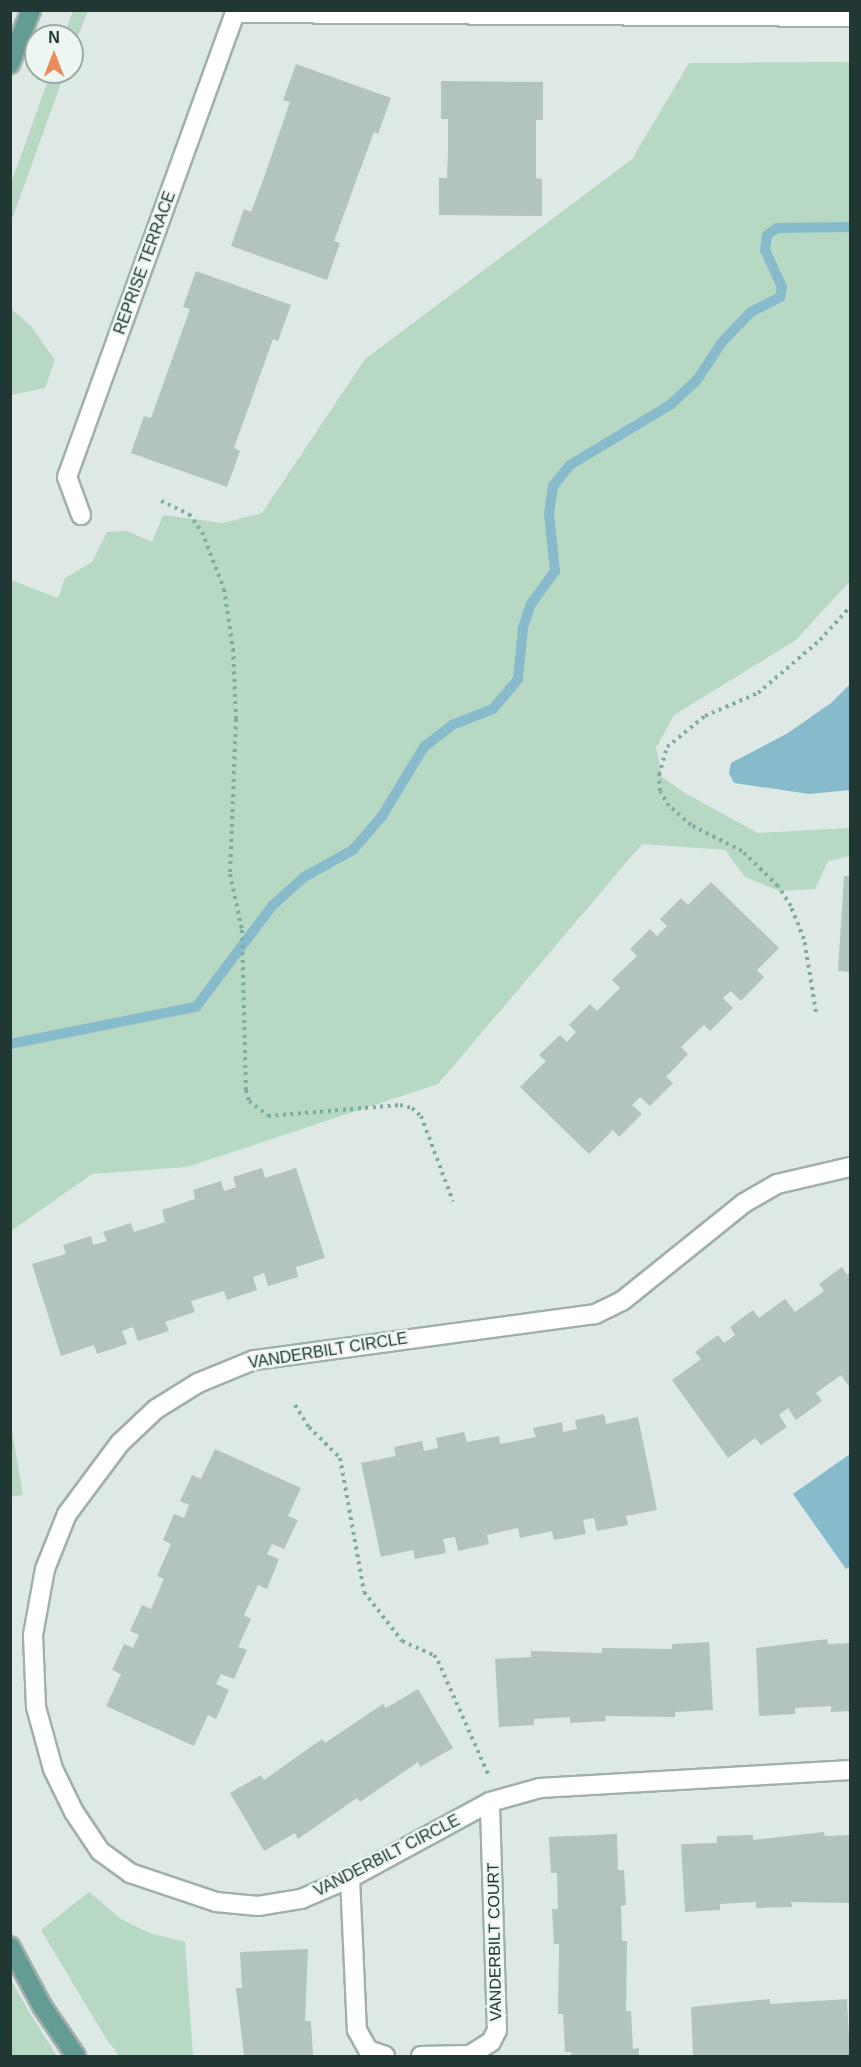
<!DOCTYPE html>
<html>
<head>
<meta charset="utf-8">
<style>
  body { margin:0 }
  #map { position:relative; width:861px; height:2067px; overflow:hidden; background:#dee9e5; font-family:Arial,sans-serif }
  div>[style] { position:absolute }
  .green>* { inset:0; background:#b7d9c3 }
  .water>* { inset:0; background:#87bbcc }
  .stream>* { height:10px; margin:-5px; padding:0 5px; transform-origin:5px; border-radius:5px; background:#87bbcc }
  .building>* { inset:0; background:#b3c3be }
  .path>* { height:4px; margin-top:-2px; transform-origin:0; background:repeating-linear-gradient(90deg,#80aba1 0 3px,transparent 0 7.5px) }
  .roads { filter:drop-shadow(2px 0 #a1b0ac) drop-shadow(-2px 0 #a1b0ac) drop-shadow(0 2px #a1b0ac) drop-shadow(0 -2px #a1b0ac) }
  .minor>* { height:18px; margin:-9px; padding:0 9px; transform-origin:9px; border-radius:9px; background:#fff }
  .primary>* { height:18px; margin:-9px; padding:0 9px; transform-origin:9px; border-radius:9px; background:#649c93 }
  span { translate:-50% -50%; white-space:nowrap; text-align:center; line-height:1.15; -webkit-text-stroke:5px #eef6f2; paint-order:stroke }
  .street-label { font-size:16px; color:#203733 }
  .frame { position:absolute; inset:0; border:12px solid #203733; pointer-events:none }
  .north { position:absolute; left:24px; top:24px; width:60px; height:60px; box-sizing:border-box; background:#eef6f2; border:2px solid #9caaa6; border-radius:50%; rotate:0deg; font-size:16px; font-weight:700; line-height:24px; text-align:center; color:#203733 }
  .north::after { content:''; display:block; margin:auto; width:21px; height:27px; background:#ea8b5a; clip-path:polygon(50% 0,100% 100%,50% 72%,0 100%) }
</style>
</head>
<body>
<div id="map">
  <div class="green">
    <i style="clip-path:polygon(73px 11px,88px 11px,72px 52px,72px 36px,64px 36px)"></i>
    <i style="clip-path:polygon(850px 62px,850px 581px,796px 640px,674px 715px,656px 748px,662px 777px,685px 793px,758px 833px,850px 828px,850px 856px,828px 861px,815px 889px,779px 891px,745px 877px,725px 850px,642px 844px,438px 1084px,187px 1167px,92px 1174px,11px 1231px,11px 580px,58px 598px,65px 578px,92px 562px,107px 532px,127px 531px,152px 542px,163px 515px,223px 523px,262px 513px,365px 359px,632px 159px,689px 63px)"></i>
    <i style="clip-path:polygon(51px 72px,65px 72px,11px 222px,11px 183px)"></i>
    <i style="clip-path:polygon(10px 308px,30px 325px,55px 360px,45px 388px,11px 395px)"></i>
    <i style="clip-path:polygon(11px 1425px,23px 1495px,11px 1497px,10px 1497px)"></i>
    <i style="clip-path:polygon(89px 1892px,121px 1919px,149px 1933px,185px 1942px,193px 2056px,119px 2056px,105px 2037px,41px 1930px)"></i>
    <i style="clip-path:polygon(10px 1978px,31px 2015px,57px 2056px,11px 2056px)"></i>
  </div>
  <div class="water">
    <i style="clip-path:polygon(850px 684px,850px 790px,809px 794px,734px 783px,729px 773px,731px 763px,788px 733px,831px 703px)"></i>
    <i style="clip-path:polygon(850px 1454px,850px 1566px,846px 1569px,793px 1494px)"></i>
  </div>
  <div class="stream">
    <i style="left:10px;top:1044px;width:190px;rotate:-11.3deg"></i>
    <i style="left:196px;top:1007px;width:128px;rotate:-53deg"></i>
    <i style="left:273px;top:905px;width:42px;rotate:-42.1deg"></i>
    <i style="left:304px;top:877px;width:56px;rotate:-28.9deg"></i>
    <i style="left:353px;top:850px;width:45px;rotate:-49.5deg"></i>
    <i style="left:382px;top:816px;width:81px;rotate:-58.7deg"></i>
    <i style="left:424px;top:747px;width:36px;rotate:-38deg"></i>
    <i style="left:452px;top:725px;width:44px;rotate:-21.3deg"></i>
    <i style="left:493px;top:709px;width:39px;rotate:-50deg"></i>
    <i style="left:518px;top:679px;width:51px;rotate:-84.4deg"></i>
    <i style="left:523px;top:628px;width:25px;rotate:-72deg"></i>
    <i style="left:531px;top:604px;width:41px;rotate:-54deg"></i>
    <i style="left:555px;top:571px;width:57px;rotate:-96deg"></i>
    <i style="left:549px;top:514px;width:28px;rotate:-82deg"></i>
    <i style="left:553px;top:486px;width:27px;rotate:-51deg"></i>
    <i style="left:570px;top:465px;width:117px;rotate:-31deg"></i>
    <i style="left:670px;top:405px;width:37px;rotate:-43deg"></i>
    <i style="left:697px;top:380px;width:45px;rotate:-56.7deg"></i>
    <i style="left:722px;top:342px;width:42px;rotate:-46deg"></i>
    <i style="left:751px;top:312px;width:33px;rotate:-27deg"></i>
    <i style="left:780px;top:297px;width:10px;rotate:-79deg"></i>
    <i style="left:782px;top:287px;width:41px;rotate:-114.7deg"></i>
    <i style="left:765px;top:250px;width:15px;rotate:-82deg"></i>
    <i style="left:767px;top:235px;width:12px;rotate:-35deg"></i>
    <i style="left:777px;top:228px;width:73px;rotate:-0.8deg"></i>
  </div>
  <div class="building">
    <i style="clip-path:polygon(296px 64px,391px 98px,378px 134px,374px 132px,334px 241px,340px 243px,327px 280px,231px 246px,244px 209px,251px 212px,262px 183px,290px 102px,283px 100px)"></i>
    <i style="clip-path:polygon(441px 81px,543px 82px,543px 120px,536px 120px,536px 178px,542px 179px,542px 216px,439px 215px,439px 178px,447px 178px,448px 149px,448px 119px,441px 119px)"></i>
    <i style="clip-path:polygon(196px 271px,291px 305px,278px 341px,273px 339px,234px 448px,240px 451px,227px 487px,131px 453px,144px 416px,151px 418px,161px 390px,190px 309px,183px 307px)"></i>
    <i style="clip-path:polygon(844px 876px,850px 876px,850px 972px,838px 971px)"></i>
    <i style="clip-path:polygon(711px 882px,779px 948px,757px 970px,764px 977px,741px 1001px,731px 991px,723px 998px,733px 1008px,710px 1031px,704px 1025px,681px 1047px,688px 1054px,666px 1077px,673px 1083px,650px 1106px,640px 1097px,632px 1105px,642px 1114px,619px 1137px,613px 1130px,589px 1154px,520px 1087px,546px 1061px,539px 1055px,560px 1035px,567px 1042px,576px 1032px,569px 1025px,590px 1004px,597px 1011px,620px 988px,612px 980px,637px 956px,630px 949px,650px 929px,657px 936px,667px 926px,660px 919px,681px 898px,688px 905px)"></i>
    <i style="clip-path:polygon(262px 1168px,265px 1178px,296px 1168px,325px 1258px,296px 1267px,298px 1277px,268px 1286px,264px 1273px,253px 1277px,257px 1290px,227px 1300px,224px 1291px,191px 1301px,195px 1312px,165px 1322px,169px 1331px,138px 1341px,133px 1327px,122px 1331px,127px 1344px,97px 1354px,94px 1345px,61px 1356px,32px 1264px,66px 1254px,63px 1245px,91px 1236px,93px 1245px,107px 1241px,103px 1232px,131px 1223px,134px 1232px,165px 1222px,162px 1210px,195px 1199px,193px 1190px,221px 1181px,224px 1191px,236px 1187px,233px 1177px)"></i>
    <i style="clip-path:polygon(842px 1267px,847px 1275px,850px 1273px,850px 1388px,841px 1375px,816px 1393px,822px 1401px,796px 1420px,788px 1408px,779px 1415px,787px 1427px,761px 1445px,755px 1438px,728px 1458px,672px 1380px,701px 1359px,695px 1352px,718px 1335px,724px 1343px,735px 1335px,730px 1327px,753px 1310px,759px 1318px,785px 1299px,795px 1312px,824px 1291px,819px 1284px)"></i>
    <i style="clip-path:polygon(604px 1414px,606px 1424px,638px 1417px,657px 1510px,626px 1516px,628px 1525px,597px 1531px,594px 1518px,583px 1520px,586px 1534px,554px 1540px,552px 1531px,520px 1538px,518px 1528px,487px 1535px,489px 1544px,458px 1551px,455px 1537px,443px 1539px,446px 1553px,415px 1559px,413px 1550px,381px 1557px,361px 1463px,396px 1456px,394px 1447px,422px 1441px,424px 1451px,438px 1448px,436px 1438px,464px 1432px,467px 1442px,499px 1436px,500px 1444px,536px 1437px,533px 1428px,562px 1422px,563px 1432px,577px 1429px,575px 1420px)"></i>
    <i style="clip-path:polygon(215px 1449px,301px 1488px,288px 1516px,298px 1520px,284px 1549px,272px 1544px,267px 1554px,279px 1559px,267px 1589px,258px 1585px,244px 1615px,251px 1619px,238px 1647px,247px 1650px,234px 1679px,221px 1674px,216px 1684px,229px 1690px,216px 1719px,208px 1715px,194px 1746px,106px 1706px,121px 1674px,112px 1670px,124px 1644px,133px 1648px,139px 1635px,130px 1631px,142px 1605px,151px 1609px,164px 1579px,157px 1576px,171px 1544px,163px 1540px,174px 1514px,184px 1518px,189px 1505px,180px 1501px,192px 1475px,201px 1479px)"></i>
    <i style="clip-path:polygon(827px 1639px,828px 1644px,850px 1643px,850px 1711px,831px 1712px,831px 1706px,795px 1708px,795px 1714px,759px 1716px,756px 1648px)"></i>
    <i style="clip-path:polygon(709px 1642px,713px 1710px,675px 1712px,675px 1717px,605px 1716px,606px 1721px,570px 1723px,570px 1717px,534px 1719px,534px 1725px,499px 1727px,495px 1659px,531px 1657px,531px 1651px,602px 1653px,602px 1648px,672px 1649px,672px 1644px)"></i>
    <i style="clip-path:polygon(418px 1689px,453px 1748px,420px 1767px,418px 1762px,360px 1802px,357px 1798px,298px 1839px,295px 1833px,264px 1851px,230px 1793px,261px 1775px,264px 1780px,322px 1739px,325px 1743px,383px 1704px,386px 1708px)"></i>
    <i style="clip-path:polygon(824px 1832px,825px 1836px,850px 1835px,850px 1903px,791px 1902px,792px 1907px,756px 1908px,756px 1902px,720px 1904px,720px 1910px,685px 1912px,681px 1844px,717px 1843px,717px 1836px,753px 1835px,753px 1840px)"></i>
    <i style="clip-path:polygon(617px 1834px,618px 1870px,624px 1870px,626px 1905px,621px 1906px,622px 1941px,627px 1941px,626px 2011px,631px 2011px,633px 2049px,639px 2048px,639px 2056px,571px 2056px,571px 2052px,565px 2052px,563px 2014px,558px 2014px,559px 1944px,554px 1944px,552px 1909px,558px 1909px,557px 1873px,551px 1873px,549px 1837px)"></i>
    <i style="clip-path:polygon(308px 1949px,305px 2021px,311px 2021px,313px 2056px,244px 2056px,236px 1988px,242px 1988px,240px 1952px)"></i>
    <i style="clip-path:polygon(770px 1999px,770px 2004px,847px 1999px,850px 2056px,693px 2056px,691px 2007px)"></i>
  </div>
  <div class="path">
    <i style="left:161px;top:501px;width:31px;rotate:25deg"></i>
    <i style="left:189px;top:514px;width:22px;rotate:54deg"></i>
    <i style="left:202px;top:532px;width:61px;rotate:68.9deg"></i>
    <i style="left:224px;top:589px;width:61px;rotate:81.5deg"></i>
    <i style="left:233px;top:649px;width:70px;rotate:87.5deg"></i>
    <i style="left:236px;top:719px;width:155px;rotate:92.2deg"></i>
    <i style="left:230px;top:874px;width:57px;rotate:77.9deg"></i>
    <i style="left:242px;top:930px;width:160px;rotate:88.6deg"></i>
    <i style="left:246px;top:1090px;width:11px;rotate:75deg"></i>
    <i style="left:249px;top:1101px;width:24px;rotate:38deg"></i>
    <i style="left:268px;top:1116px;width:132px;rotate:-4.8deg"></i>
    <i style="left:400px;top:1105px;width:12px;rotate:14deg"></i>
    <i style="left:412px;top:1108px;width:12px;rotate:42deg"></i>
    <i style="left:421px;top:1116px;width:91px;rotate:69.4deg"></i>
    <i style="left:816px;top:1012px;width:74px;rotate:-99.3deg"></i>
    <i style="left:804px;top:939px;width:35px;rotate:-112deg"></i>
    <i style="left:791px;top:906px;width:24px;rotate:-123deg"></i>
    <i style="left:778px;top:886px;width:50px;rotate:-135.8deg"></i>
    <i style="left:742px;top:851px;width:57px;rotate:-153deg"></i>
    <i style="left:691px;top:825px;width:29px;rotate:-139deg"></i>
    <i style="left:669px;top:806px;width:17px;rotate:-121deg"></i>
    <i style="left:660px;top:791px;width:16px;rotate:-94deg"></i>
    <i style="left:659px;top:775px;width:29px;rotate:-74deg"></i>
    <i style="left:667px;top:747px;width:49px;rotate:-39.2deg"></i>
    <i style="left:705px;top:716px;width:58px;rotate:-23.5deg"></i>
    <i style="left:758px;top:693px;width:82px;rotate:-40.5deg"></i>
    <i style="left:820px;top:640px;width:45px;rotate:-47.7deg"></i>
    <i style="left:295px;top:1405px;width:26px;rotate:58deg"></i>
    <i style="left:309px;top:1427px;width:44px;rotate:45deg"></i>
    <i style="left:340px;top:1458px;width:136px;rotate:79.8deg"></i>
    <i style="left:364px;top:1592px;width:62px;rotate:52.2deg"></i>
    <i style="left:402px;top:1641px;width:35px;rotate:24deg"></i>
    <i style="left:434px;top:1655px;width:7px;rotate:56deg"></i>
    <i style="left:438px;top:1661px;width:126px;rotate:66.1deg"></i>
  </div>
  <div class="roads">
    <div class="minor">
      <i style="left:236px;top:13px;width:614px;rotate:0.37deg"></i>
      <i style="left:81px;top:515px;width:40px;rotate:-110.2deg"></i>
      <i style="left:67px;top:477px;width:497px;rotate:-70.1deg"></i>
      <i style="left:850px;top:1167px;width:75px;rotate:166.9deg"></i>
      <i style="left:777px;top:1184px;width:38px;rotate:150deg"></i>
      <i style="left:744px;top:1203px;width:156px;rotate:141.2deg"></i>
      <i style="left:622px;top:1301px;width:30px;rotate:154deg"></i>
      <i style="left:595px;top:1314px;width:344px;rotate:172.3deg"></i>
      <i style="left:254px;top:1360px;width:61px;rotate:157.7deg"></i>
      <i style="left:198px;top:1383px;width:49px;rotate:148.2deg"></i>
      <i style="left:156px;top:1409px;width:50px;rotate:136.6deg"></i>
      <i style="left:120px;top:1443px;width:89px;rotate:126.7deg"></i>
      <i style="left:67px;top:1514px;width:59px;rotate:111.8deg"></i>
      <i style="left:45px;top:1569px;width:67px;rotate:100.3deg"></i>
      <i style="left:33px;top:1635px;width:72px;rotate:87.6deg"></i>
      <i style="left:36px;top:1707px;width:64px;rotate:74.7deg"></i>
      <i style="left:53px;top:1769px;width:48px;rotate:64deg"></i>
      <i style="left:74px;top:1812px;width:47px;rotate:56.3deg"></i>
      <i style="left:100px;top:1851px;width:37px;rotate:36deg"></i>
      <i style="left:130px;top:1873px;width:91px;rotate:18.6deg"></i>
      <i style="left:216px;top:1902px;width:42px;rotate:5.4deg"></i>
      <i style="left:258px;top:1906px;width:44px;rotate:-9.2deg"></i>
      <i style="left:301px;top:1899px;width:53px;rotate:-23.2deg"></i>
      <i style="left:350px;top:1878px;width:159px;rotate:-28.5deg"></i>
      <i style="left:490px;top:1802px;width:52px;rotate:-15.6deg"></i>
      <i style="left:540px;top:1788px;width:311px;rotate:-3.3deg"></i>
      <i style="left:350px;top:1878px;width:152px;rotate:87.4deg"></i>
      <i style="left:357px;top:2030px;width:23px;rotate:61deg"></i>
      <i style="left:368px;top:2050px;width:18px;rotate:19deg"></i>
      <i style="left:421px;top:2056px;width:49px;rotate:-1.2deg"></i>
      <i style="left:470px;top:2055px;width:25px;rotate:-32deg"></i>
      <i style="left:491px;top:2042px;width:13px;rotate:-63deg"></i>
      <i style="left:497px;top:2030px;width:228px;rotate:-91.8deg"></i>
    </div>
    <div class="primary">
      <i style="left:10px;top:64px;width:58px;rotate:-68.7deg"></i>
      <i style="left:10px;top:1946px;width:68px;rotate:61.9deg"></i>
      <i style="left:42px;top:2006px;width:60px;rotate:55.8deg"></i>
    </div>
  </div>
  <div class="street-label">
    <span style="left:145px;top:263px;rotate:-70deg">REPRISE TERRACE</span>
    <span style="left:328px;top:1351px;rotate:-9deg">VANDERBILT CIRCLE</span>
    <span style="left:387px;top:1856px;rotate:-27deg">VANDERBILT CIRCLE</span>
    <span style="left:495px;top:1942px;rotate:-91deg">VANDERBILT COURT</span>
  </div>
  <div class="frame"></div>
  <div class="north">N</div>
</div>
</body>
</html>
